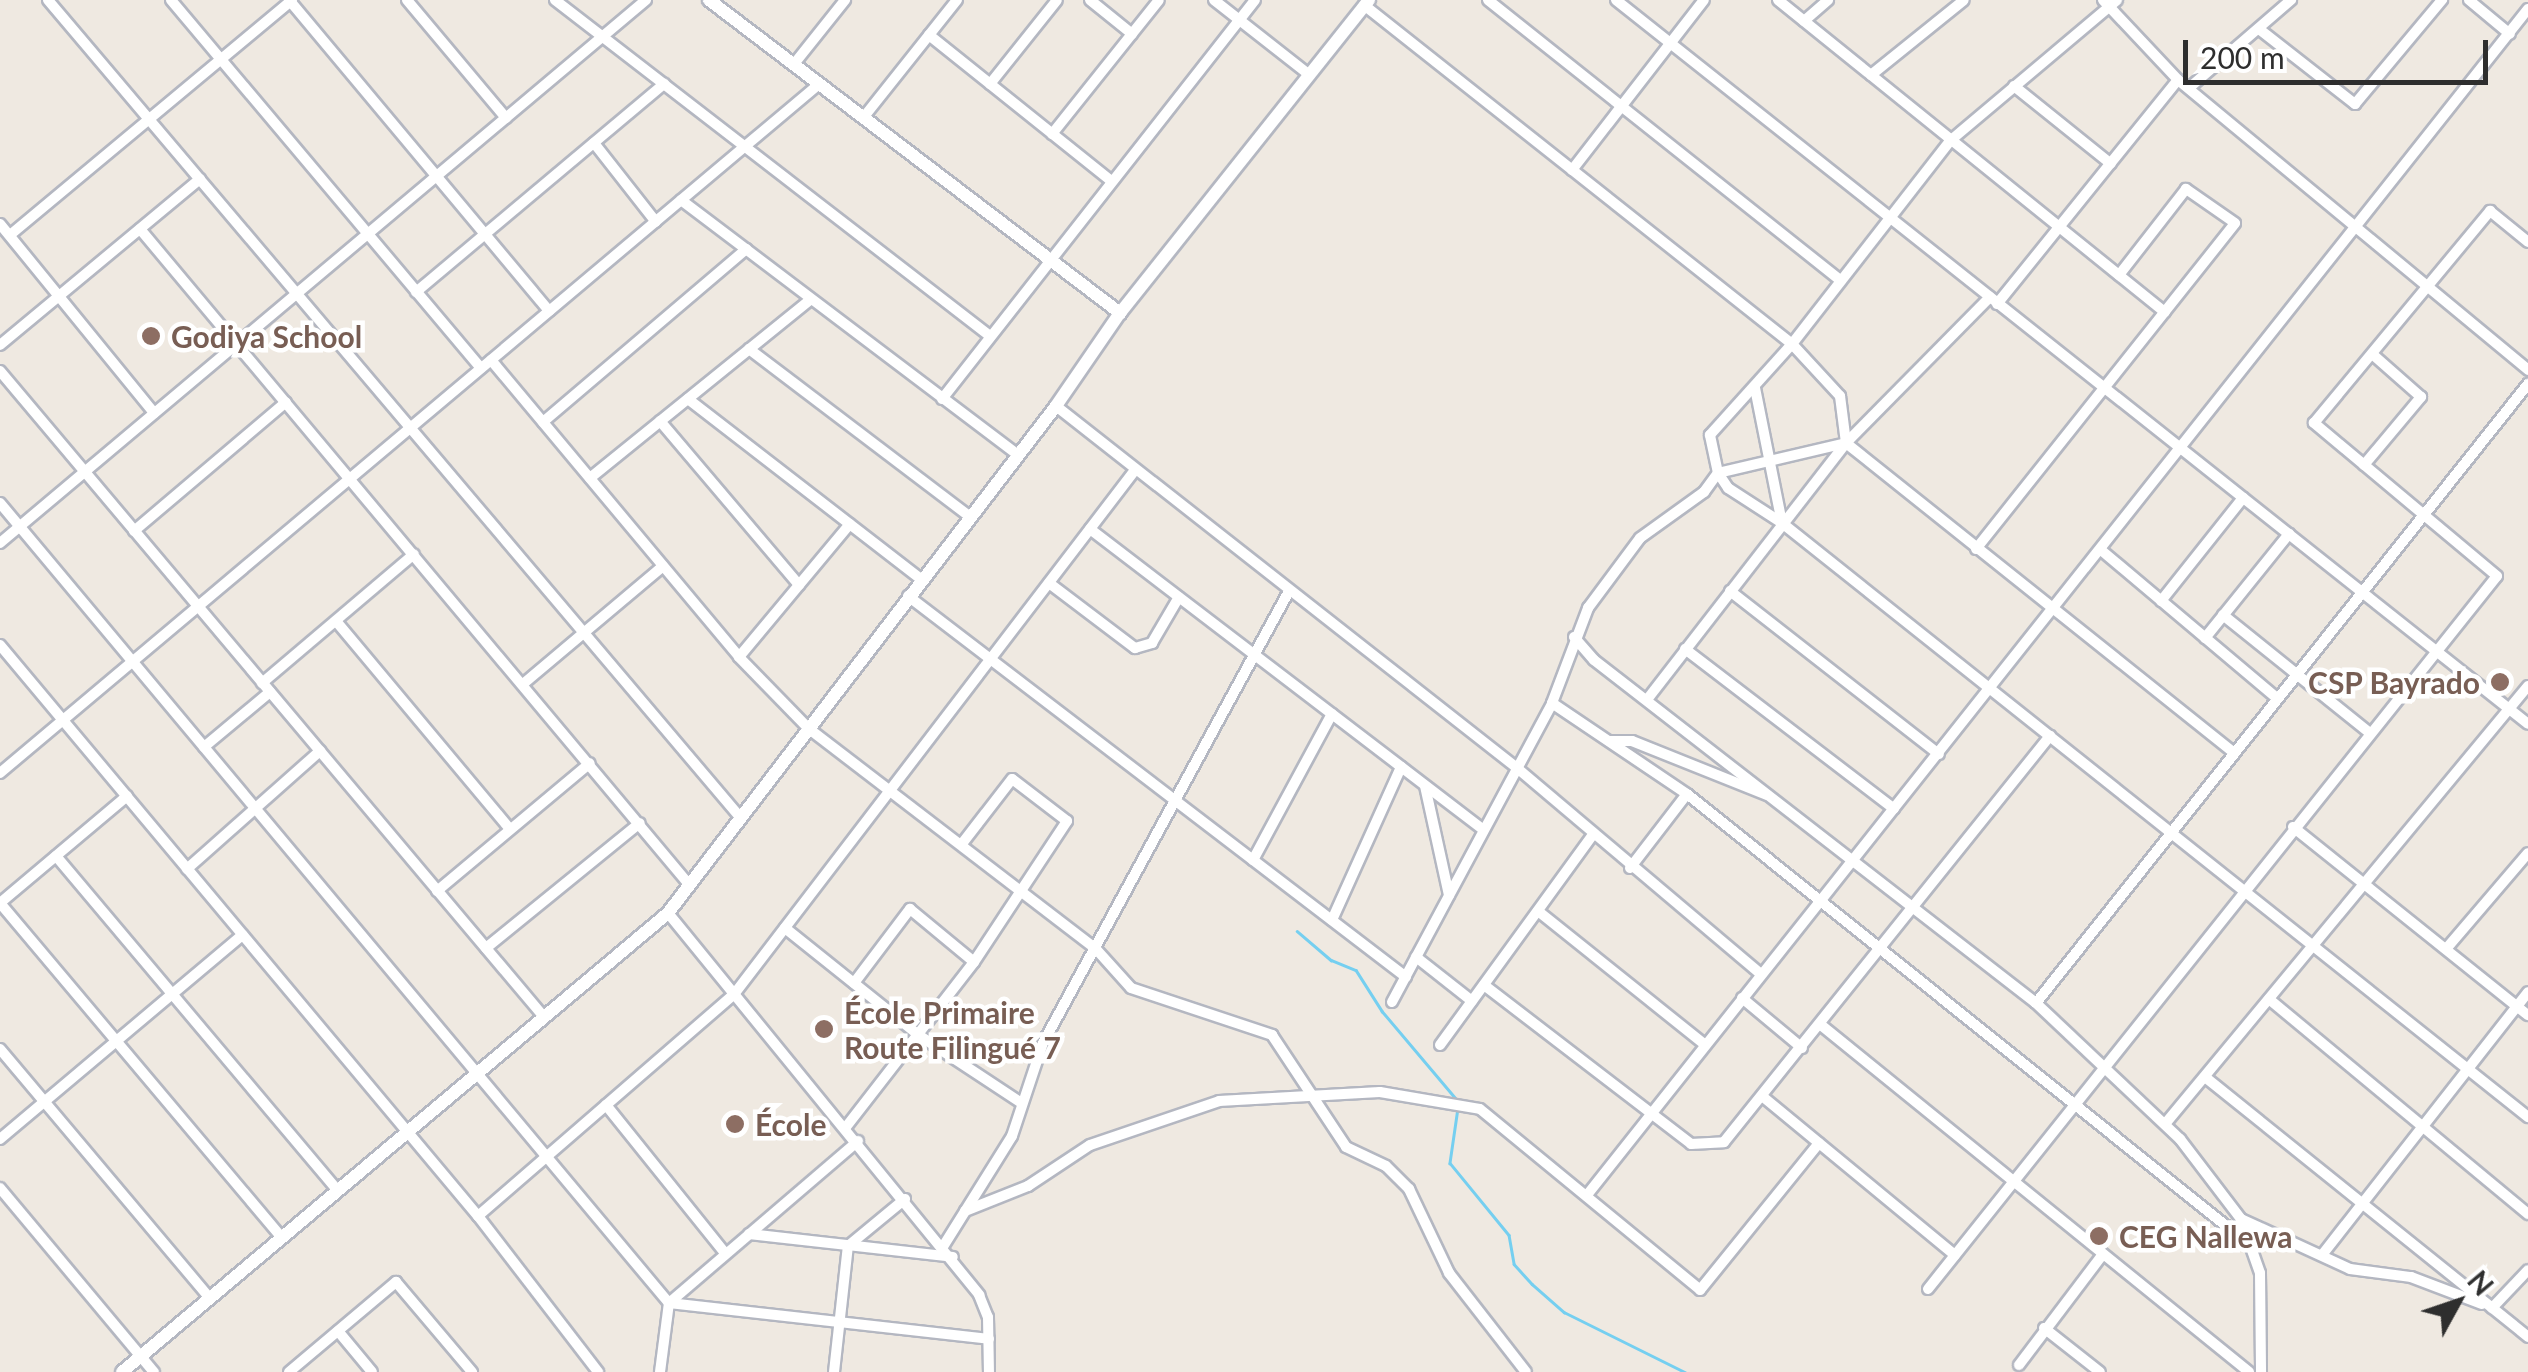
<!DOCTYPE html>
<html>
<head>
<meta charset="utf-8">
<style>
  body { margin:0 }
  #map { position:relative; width:2528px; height:1372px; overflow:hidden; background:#efe9e1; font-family:Lato,sans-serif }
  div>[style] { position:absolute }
  .stream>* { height:2.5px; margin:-1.25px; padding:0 1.25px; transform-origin:1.25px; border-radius:1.25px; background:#75cff0 }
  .roads { filter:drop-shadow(2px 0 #b4b7c1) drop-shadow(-2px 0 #b4b7c1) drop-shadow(0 2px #b4b7c1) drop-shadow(0 -2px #b4b7c1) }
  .minor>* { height:10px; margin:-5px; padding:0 5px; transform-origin:5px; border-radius:5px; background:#fff }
  .tertiary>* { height:12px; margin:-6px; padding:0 6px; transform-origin:6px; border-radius:6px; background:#fff }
  .dots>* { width:28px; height:28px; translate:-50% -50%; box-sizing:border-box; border:5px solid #fff; border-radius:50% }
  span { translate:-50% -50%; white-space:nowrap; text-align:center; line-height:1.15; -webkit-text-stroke:9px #fff; paint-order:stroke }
  .education-label { font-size:30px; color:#785e54; font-weight:700 }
  .left { translate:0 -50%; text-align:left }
  .right { translate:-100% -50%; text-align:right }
  .north { position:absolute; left:2408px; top:1252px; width:100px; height:100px; -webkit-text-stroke:8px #fff; paint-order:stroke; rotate:50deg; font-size:28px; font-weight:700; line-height:40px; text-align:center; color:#2e2e2e }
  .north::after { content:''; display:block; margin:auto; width:35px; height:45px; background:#2e2e2e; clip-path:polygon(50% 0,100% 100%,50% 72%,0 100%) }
  .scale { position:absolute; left:2183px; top:40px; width:305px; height:45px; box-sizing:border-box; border:5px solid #2e2e2e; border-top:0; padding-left:12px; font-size:30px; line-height:35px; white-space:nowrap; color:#2e2e2e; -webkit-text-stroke:8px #fff; paint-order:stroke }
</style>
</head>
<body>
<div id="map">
  <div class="stream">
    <i style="left:1297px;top:931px;width:45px;rotate:40.5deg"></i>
    <i style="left:1331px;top:960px;width:27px;rotate:22deg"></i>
    <i style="left:1356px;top:970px;width:49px;rotate:57.6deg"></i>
    <i style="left:1382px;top:1011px;width:118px;rotate:49.8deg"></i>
    <i style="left:1458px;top:1108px;width:56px;rotate:98.3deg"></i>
    <i style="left:1450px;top:1163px;width:93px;rotate:50.7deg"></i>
    <i style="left:1509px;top:1235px;width:29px;rotate:80deg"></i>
    <i style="left:1514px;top:1264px;width:27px;rotate:48deg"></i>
    <i style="left:1532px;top:1284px;width:43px;rotate:41.2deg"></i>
    <i style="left:1564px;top:1312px;width:135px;rotate:26.4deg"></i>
  </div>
  <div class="roads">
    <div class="minor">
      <i style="left:48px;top:0;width:1069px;rotate:49.74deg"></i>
      <i style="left:171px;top:0;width:481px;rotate:49.9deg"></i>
      <i style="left:407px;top:0;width:154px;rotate:50deg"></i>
      <i style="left:555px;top:0;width:550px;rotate:37.68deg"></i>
      <i style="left:1090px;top:0;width:54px;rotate:39deg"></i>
      <i style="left:1214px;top:0;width:118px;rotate:38.1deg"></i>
      <i style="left:1488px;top:0;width:451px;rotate:38.5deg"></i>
      <i style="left:1616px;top:0;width:1164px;rotate:38.44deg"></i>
      <i style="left:1778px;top:0;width:497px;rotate:38.9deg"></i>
      <i style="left:2103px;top:0;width:110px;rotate:46.8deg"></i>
      <i style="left:2178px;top:80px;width:455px;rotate:39.6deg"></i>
      <i style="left:2469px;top:0;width:53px;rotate:39.7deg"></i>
      <i style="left:290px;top:1px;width:404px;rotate:50.1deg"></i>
      <i style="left:1364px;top:5px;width:546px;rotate:38.38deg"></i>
      <i style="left:1792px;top:344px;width:71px;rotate:47.3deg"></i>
      <i style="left:1840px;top:396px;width:47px;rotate:82.7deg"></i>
      <i style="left:1846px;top:443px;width:497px;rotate:38.6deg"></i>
      <i style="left:1804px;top:21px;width:32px;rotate:-41deg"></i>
      <i style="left:2259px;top:29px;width:122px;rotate:38deg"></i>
      <i style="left:2355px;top:104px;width:136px;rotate:-50.1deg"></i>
      <i style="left:929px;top:35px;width:233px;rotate:38.7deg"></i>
      <i style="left:794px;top:64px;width:82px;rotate:-51.4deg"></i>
      <i style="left:1871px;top:75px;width:119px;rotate:-38.9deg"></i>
      <i style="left:990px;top:84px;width:107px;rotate:-51.4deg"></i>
      <i style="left:2014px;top:86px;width:124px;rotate:38.8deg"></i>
      <i style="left:2189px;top:88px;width:135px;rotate:-40.8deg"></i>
      <i style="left:863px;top:118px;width:151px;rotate:-51.5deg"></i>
      <i style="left:1052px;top:134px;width:171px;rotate:-51.4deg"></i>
      <i style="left:594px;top:143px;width:100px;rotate:51.9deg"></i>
      <i style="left:1572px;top:170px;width:215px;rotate:-52.2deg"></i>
      <i style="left:681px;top:200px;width:419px;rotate:37.1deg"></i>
      <i style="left:0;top:224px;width:244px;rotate:50.8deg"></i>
      <i style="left:140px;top:229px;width:852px;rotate:50.05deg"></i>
      <i style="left:10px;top:235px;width:367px;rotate:-39.8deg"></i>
      <i style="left:416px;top:292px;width:324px;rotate:-40deg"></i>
      <i style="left:1997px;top:304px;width:288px;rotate:-51.1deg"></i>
      <i style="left:0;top:345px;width:260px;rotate:-39.7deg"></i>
      <i style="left:749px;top:349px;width:275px;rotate:37.2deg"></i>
      <i style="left:491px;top:360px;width:387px;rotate:50.1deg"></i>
      <i style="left:739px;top:657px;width:99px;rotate:45.8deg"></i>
      <i style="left:808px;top:728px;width:363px;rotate:37.5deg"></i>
      <i style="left:1096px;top:949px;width:52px;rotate:48.1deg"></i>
      <i style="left:1131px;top:988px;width:149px;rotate:18.4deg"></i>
      <i style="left:1272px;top:1035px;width:134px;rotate:56.5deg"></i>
      <i style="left:1346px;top:1147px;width:44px;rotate:25.4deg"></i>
      <i style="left:1386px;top:1166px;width:33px;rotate:45deg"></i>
      <i style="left:1409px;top:1189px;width:93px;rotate:64.5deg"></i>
      <i style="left:1449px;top:1273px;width:125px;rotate:52.1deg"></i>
      <i style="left:0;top:371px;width:845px;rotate:49.9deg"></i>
      <i style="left:1755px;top:388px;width:138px;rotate:78.7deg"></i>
      <i style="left:688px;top:399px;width:293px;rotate:37.7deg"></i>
      <i style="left:942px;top:399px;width:507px;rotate:-51.89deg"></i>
      <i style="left:1056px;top:406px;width:586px;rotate:38.14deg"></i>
      <i style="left:1517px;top:768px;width:319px;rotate:40.2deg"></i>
      <i style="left:660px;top:421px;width:215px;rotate:49.7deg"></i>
      <i style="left:543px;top:422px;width:267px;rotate:-40.4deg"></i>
      <i style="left:1846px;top:443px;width:131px;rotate:166.8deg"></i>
      <i style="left:1718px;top:473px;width:18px;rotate:56deg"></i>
      <i style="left:1728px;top:488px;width:64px;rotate:32.9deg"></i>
      <i style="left:1782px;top:523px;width:954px;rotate:38.53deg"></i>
      <i style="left:2364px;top:465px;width:89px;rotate:-50deg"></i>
      <i style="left:2421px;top:397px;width:65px;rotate:-138.7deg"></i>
      <i style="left:590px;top:478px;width:284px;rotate:-39deg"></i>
      <i style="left:0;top:503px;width:1043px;rotate:50.1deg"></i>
      <i style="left:669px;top:1303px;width:322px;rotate:6.4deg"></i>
      <i style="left:1090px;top:529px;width:495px;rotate:37.4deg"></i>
      <i style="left:134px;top:531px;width:199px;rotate:-40.3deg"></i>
      <i style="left:0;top:543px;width:844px;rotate:-40.05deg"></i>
      <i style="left:1976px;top:549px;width:416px;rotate:-51.5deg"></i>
      <i style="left:2235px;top:223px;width:60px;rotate:-145.2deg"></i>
      <i style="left:2186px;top:189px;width:109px;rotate:127.9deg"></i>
      <i style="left:2101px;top:550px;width:230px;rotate:40.1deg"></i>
      <i style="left:1049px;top:583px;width:108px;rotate:37.1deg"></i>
      <i style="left:1135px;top:648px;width:18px;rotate:-16deg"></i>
      <i style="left:1152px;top:643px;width:53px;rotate:-59.6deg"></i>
      <i style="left:1730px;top:591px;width:265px;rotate:38deg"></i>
      <i style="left:908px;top:596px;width:627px;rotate:37.42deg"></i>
      <i style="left:2161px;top:601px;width:132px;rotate:-51.5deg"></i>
      <i style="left:2223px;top:615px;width:189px;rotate:38.8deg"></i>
      <i style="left:336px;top:621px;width:271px;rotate:50.1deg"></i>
      <i style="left:1574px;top:637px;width:30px;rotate:49deg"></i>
      <i style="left:1594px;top:660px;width:559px;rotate:37.81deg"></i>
      <i style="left:2036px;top:1003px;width:198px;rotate:43.4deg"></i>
      <i style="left:2180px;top:1139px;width:101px;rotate:52.7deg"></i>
      <i style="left:2241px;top:1219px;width:57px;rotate:70.6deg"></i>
      <i style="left:2260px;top:1273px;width:99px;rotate:89.4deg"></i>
      <i style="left:2205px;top:638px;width:134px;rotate:-51.1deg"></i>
      <i style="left:0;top:645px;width:745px;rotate:50.07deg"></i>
      <i style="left:478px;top:1216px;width:197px;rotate:52.4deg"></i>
      <i style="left:1685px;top:649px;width:263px;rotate:37.4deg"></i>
      <i style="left:739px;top:657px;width:173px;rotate:-50.2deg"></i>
      <i style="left:262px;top:683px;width:199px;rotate:-40.3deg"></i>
      <i style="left:523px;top:684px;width:183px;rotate:-40.1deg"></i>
      <i style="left:1649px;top:697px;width:321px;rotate:-52.2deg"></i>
      <i style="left:1846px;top:443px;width:205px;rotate:-45.4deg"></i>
      <i style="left:1552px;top:703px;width:163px;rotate:34deg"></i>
      <i style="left:1687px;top:794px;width:721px;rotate:38.7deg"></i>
      <i style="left:1609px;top:741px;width:23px"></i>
      <i style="left:1632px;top:741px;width:145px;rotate:21.8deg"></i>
      <i style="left:204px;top:747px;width:86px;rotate:-39.8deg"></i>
      <i style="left:0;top:773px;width:1070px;rotate:-40.07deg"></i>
      <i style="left:1425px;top:786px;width:112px;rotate:77.6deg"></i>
      <i style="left:2293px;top:827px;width:301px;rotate:38.7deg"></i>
      <i style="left:56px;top:856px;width:438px;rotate:49.9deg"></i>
      <i style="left:1253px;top:860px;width:166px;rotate:-61.6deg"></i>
      <i style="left:1630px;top:868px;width:93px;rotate:-52.4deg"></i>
      <i style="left:187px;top:869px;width:178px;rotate:-41.6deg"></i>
      <i style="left:437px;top:891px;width:199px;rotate:-39.9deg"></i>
      <i style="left:0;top:903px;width:438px;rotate:49.9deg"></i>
      <i style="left:0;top:903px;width:166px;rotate:-40.1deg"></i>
      <i style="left:1538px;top:911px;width:214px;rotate:38.7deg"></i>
      <i style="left:668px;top:913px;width:493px;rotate:50.8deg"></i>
      <i style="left:979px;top:1295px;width:24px;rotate:68deg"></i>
      <i style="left:988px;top:1317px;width:55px;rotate:89deg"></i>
      <i style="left:1332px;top:920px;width:168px;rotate:-65.7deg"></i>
      <i style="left:785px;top:928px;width:173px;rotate:38.7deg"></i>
      <i style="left:920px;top:1036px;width:120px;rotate:33.4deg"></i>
      <i style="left:486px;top:948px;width:198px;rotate:-39.1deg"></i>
      <i style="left:2446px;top:949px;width:126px;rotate:-49.5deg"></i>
      <i style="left:1416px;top:957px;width:71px;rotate:38.2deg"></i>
      <i style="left:854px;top:983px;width:93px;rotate:-52.9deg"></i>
      <i style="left:910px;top:909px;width:83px;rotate:39.6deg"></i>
      <i style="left:1484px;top:985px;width:261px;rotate:37.5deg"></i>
      <i style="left:1691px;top:1144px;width:33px;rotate:-3deg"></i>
      <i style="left:1724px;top:1142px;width:521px;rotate:-51.24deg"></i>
      <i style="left:1742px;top:998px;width:78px;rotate:39.8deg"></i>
      <i style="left:2269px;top:999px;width:337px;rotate:39.7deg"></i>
      <i style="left:1392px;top:1002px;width:339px;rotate:-61.8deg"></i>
      <i style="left:1552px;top:703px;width:102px;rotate:-69.2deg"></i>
      <i style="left:1588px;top:608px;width:87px;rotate:-53.4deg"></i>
      <i style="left:1640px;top:538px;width:79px;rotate:-35.7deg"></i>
      <i style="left:1704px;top:492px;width:24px;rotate:-54deg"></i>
      <i style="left:1718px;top:473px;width:39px;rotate:-102deg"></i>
      <i style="left:1710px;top:435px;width:122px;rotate:-48deg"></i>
      <i style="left:1792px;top:344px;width:259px;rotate:-52.1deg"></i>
      <i style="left:1951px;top:140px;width:217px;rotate:-40.1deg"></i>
      <i style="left:2036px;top:1003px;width:791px;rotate:-51.52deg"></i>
      <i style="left:1821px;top:1025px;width:551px;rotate:39.03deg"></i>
      <i style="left:1440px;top:1045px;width:257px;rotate:-54deg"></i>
      <i style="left:0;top:1049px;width:326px;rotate:49.9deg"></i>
      <i style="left:2205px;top:1077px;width:415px;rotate:38.8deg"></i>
      <i style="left:1762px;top:1096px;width:250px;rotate:39.5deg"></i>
      <i style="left:606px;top:1105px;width:191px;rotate:51.2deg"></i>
      <i style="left:2165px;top:1124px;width:569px;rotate:-50.35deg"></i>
      <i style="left:846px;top:1127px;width:209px;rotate:-52.2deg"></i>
      <i style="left:974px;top:962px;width:169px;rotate:-56.6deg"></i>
      <i style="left:1067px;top:821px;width:69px;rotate:-142.6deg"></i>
      <i style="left:1012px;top:779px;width:83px;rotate:127.7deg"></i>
      <i style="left:0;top:1139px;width:317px;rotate:-40.1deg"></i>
      <i style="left:0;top:1188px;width:240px;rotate:50.1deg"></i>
      <i style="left:1587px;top:1195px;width:1514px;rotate:-51.57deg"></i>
      <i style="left:965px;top:1211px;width:68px;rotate:-21.6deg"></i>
      <i style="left:1028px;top:1186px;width:74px;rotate:-33.5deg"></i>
      <i style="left:1090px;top:1145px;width:136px;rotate:-18.8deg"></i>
      <i style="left:1219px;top:1101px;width:161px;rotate:-3.2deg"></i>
      <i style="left:1380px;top:1092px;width:101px;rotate:9.6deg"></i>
      <i style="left:1480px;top:1109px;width:285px;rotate:39.4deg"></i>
      <i style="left:1700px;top:1290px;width:189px;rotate:-51deg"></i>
      <i style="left:478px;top:1216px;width:340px;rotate:-40.9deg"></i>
      <i style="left:735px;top:993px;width:658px;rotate:-52.59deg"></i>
      <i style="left:2241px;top:1219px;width:120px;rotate:24.6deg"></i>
      <i style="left:2350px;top:1269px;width:62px;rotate:7.5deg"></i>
      <i style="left:2411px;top:1277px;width:76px;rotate:20.8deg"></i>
      <i style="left:749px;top:1234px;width:205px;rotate:6.4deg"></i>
      <i style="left:944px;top:1245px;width:128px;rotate:-58deg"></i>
      <i style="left:1012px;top:1136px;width:98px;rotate:-71.6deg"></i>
      <i style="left:1043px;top:1043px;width:515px;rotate:-61.44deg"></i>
      <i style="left:2322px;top:1255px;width:334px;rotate:-51.9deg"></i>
      <i style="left:1928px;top:1289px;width:912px;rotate:-51.41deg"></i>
      <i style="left:2497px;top:576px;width:239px;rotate:-140.1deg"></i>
      <i style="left:2314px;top:423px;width:276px;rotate:-50.3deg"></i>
      <i style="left:2490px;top:211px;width:49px;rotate:39.2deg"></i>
      <i style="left:2492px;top:1308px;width:52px;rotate:-46.5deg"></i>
      <i style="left:2044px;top:1328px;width:71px;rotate:38.2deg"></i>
      <i style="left:338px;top:1331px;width:53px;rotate:50.3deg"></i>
      <i style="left:2019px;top:1365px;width:139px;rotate:-52.9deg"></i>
      <i style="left:289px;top:1372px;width:140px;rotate:-40.1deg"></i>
      <i style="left:396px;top:1282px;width:118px;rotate:49.8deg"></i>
      <i style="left:660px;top:1372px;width:70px;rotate:-82.6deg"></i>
      <i style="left:669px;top:1303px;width:249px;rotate:-40.6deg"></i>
      <i style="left:834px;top:1372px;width:127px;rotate:-83.7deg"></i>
      <i style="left:848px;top:1246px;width:74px;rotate:-39.5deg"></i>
    </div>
    <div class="tertiary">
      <i style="left:709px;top:0;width:517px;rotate:37.29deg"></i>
      <i style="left:122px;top:1372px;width:713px;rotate:-40.05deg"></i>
      <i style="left:668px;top:913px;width:638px;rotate:-52.57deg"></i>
      <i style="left:1056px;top:406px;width:113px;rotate:-55.5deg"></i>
      <i style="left:1120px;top:313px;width:400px;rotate:-51.5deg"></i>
    </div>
  </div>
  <div class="dots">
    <i style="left:151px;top:336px;background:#8d6e63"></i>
    <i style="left:2500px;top:682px;background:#8d6e63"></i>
    <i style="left:824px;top:1029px;background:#8d6e63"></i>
    <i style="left:735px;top:1124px;background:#8d6e63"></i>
    <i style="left:2099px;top:1236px;background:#8d6e63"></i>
  </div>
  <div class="education-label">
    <span class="left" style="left:171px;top:336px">Godiya School</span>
    <span class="right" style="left:2480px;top:682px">CSP Bayrado</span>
    <span class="left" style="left:844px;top:1029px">École Primaire<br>Route Filingué 7</span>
    <span class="left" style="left:755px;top:1124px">École</span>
    <span class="left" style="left:2119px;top:1236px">CEG Nallewa</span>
  </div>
  <div class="north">N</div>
  <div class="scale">200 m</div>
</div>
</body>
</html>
